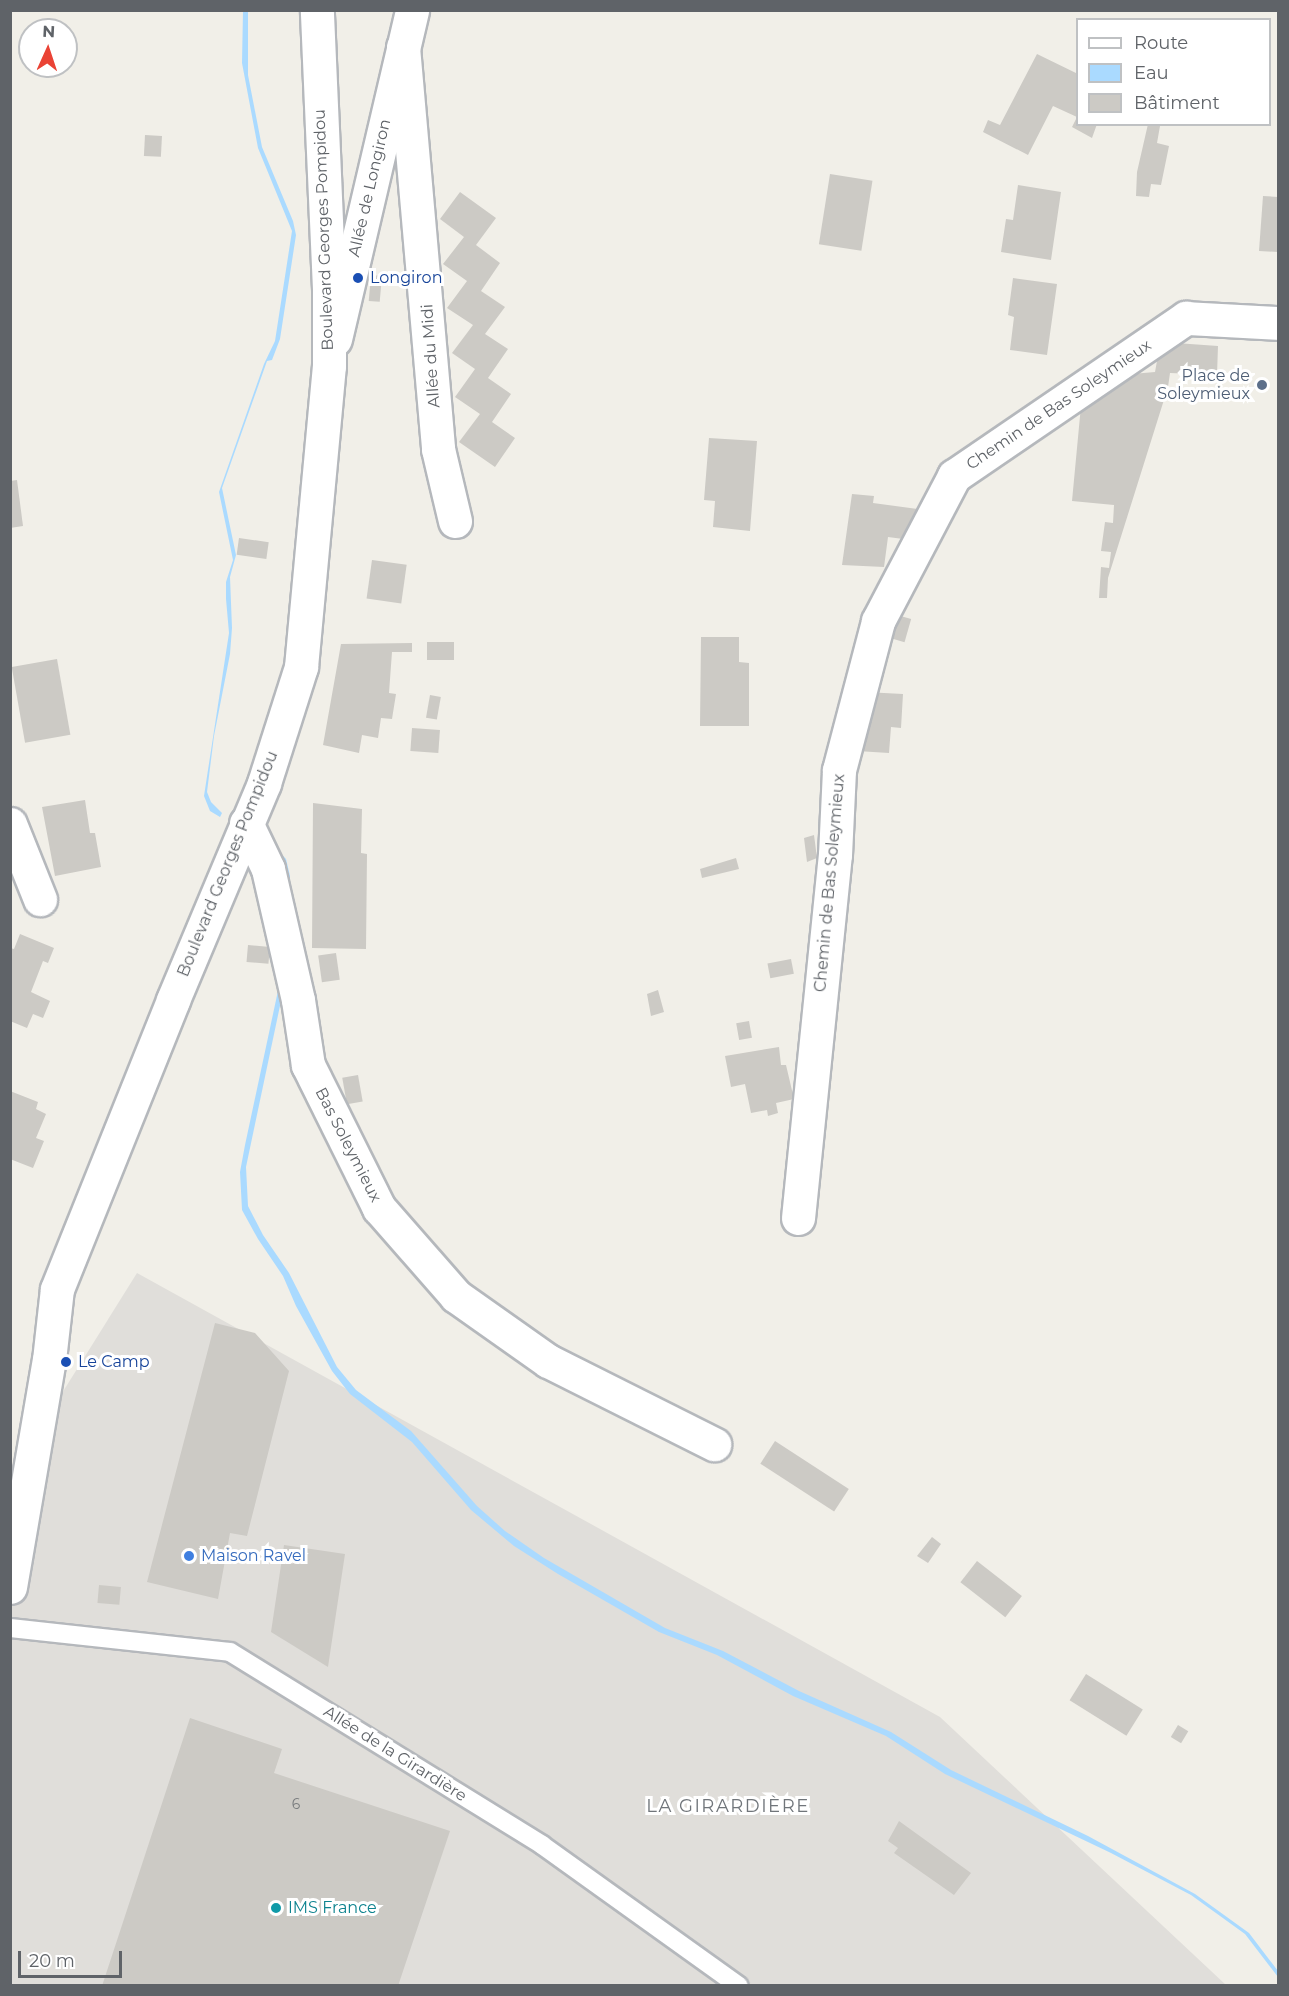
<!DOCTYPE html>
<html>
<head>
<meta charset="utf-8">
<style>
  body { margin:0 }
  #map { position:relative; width:1289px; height:1996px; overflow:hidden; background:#f1efe8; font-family:Montserrat,sans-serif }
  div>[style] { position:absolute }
  .industrial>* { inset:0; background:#e0deda }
  .water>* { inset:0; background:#aadaff }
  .building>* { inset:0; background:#cccac5; transform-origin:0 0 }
  .roads { filter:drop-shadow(2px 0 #b5b8bc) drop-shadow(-2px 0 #b5b8bc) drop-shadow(0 2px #b5b8bc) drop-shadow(0 -2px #b5b8bc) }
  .service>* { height:18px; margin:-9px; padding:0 9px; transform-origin:9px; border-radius:9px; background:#fff }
  .minor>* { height:33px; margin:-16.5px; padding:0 16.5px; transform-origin:16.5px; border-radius:16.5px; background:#fff }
  .secondary>* { height:33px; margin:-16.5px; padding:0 16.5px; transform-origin:16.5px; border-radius:16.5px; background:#fff }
  .dots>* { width:16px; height:16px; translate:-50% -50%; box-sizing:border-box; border:3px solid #fff; border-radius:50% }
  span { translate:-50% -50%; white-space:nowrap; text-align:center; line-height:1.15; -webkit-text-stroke:6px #fff; paint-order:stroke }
  .number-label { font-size:14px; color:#7a7d7f }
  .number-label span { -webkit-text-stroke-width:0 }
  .street-label { font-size:16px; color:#5f6368 }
  .transit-label { font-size:16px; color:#164399 }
  .left { translate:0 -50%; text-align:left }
  .service-label { font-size:16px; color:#4e5e75 }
  .right { translate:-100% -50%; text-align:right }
  .shop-label { font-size:16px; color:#366cbe }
  .culture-label { font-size:16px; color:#0d838f }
  .neighbourhood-label { font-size:18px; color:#70757a; letter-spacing:1.5px }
  .frame { position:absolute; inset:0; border:12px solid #5f6368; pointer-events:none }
  .legend { position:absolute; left:1076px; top:18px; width:195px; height:108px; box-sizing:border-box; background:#fff; border:2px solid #bfc1c3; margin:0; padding:8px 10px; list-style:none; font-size:18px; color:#5f6368 }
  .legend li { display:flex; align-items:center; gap:12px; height:30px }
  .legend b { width:30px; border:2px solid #bfc1c3 }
  .north { position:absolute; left:18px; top:18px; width:60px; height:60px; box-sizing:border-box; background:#fff; border:2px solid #bfc1c3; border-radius:50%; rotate:3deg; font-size:16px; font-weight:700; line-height:24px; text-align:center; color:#5f6368 }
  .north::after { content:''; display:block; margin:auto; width:21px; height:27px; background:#ea4335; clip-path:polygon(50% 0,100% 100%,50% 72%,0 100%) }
  .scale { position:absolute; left:18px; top:1951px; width:104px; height:27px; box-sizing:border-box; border:3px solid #5f6368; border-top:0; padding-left:8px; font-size:18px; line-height:21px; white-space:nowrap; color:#5f6368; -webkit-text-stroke:4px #fff; paint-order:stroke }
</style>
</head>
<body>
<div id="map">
  <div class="industrial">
    <i style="clip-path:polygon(137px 1273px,940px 1717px,1226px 1985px,11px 1986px,11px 1499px,19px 1462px)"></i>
  </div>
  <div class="water">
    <i style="clip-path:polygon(243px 11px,248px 11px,248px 75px,262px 147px,293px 221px,296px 235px,280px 339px,272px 360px,267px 361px,222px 488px,236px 555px,230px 577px,232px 628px,230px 654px,214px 736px,207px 792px,211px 802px,222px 813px,220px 817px,210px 811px,204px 796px,229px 633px,226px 599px,226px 582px,233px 560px,219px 492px,264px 364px,275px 341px,292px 231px,258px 148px,242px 63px)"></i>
    <i style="clip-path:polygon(272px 844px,286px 859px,290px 876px,285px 982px,246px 1167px,248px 1206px,263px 1235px,289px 1273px,337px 1367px,356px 1390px,411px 1431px,477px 1506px,505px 1531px,544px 1558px,665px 1628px,723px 1651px,799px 1691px,891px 1732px,951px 1770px,1088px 1836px,1195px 1894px,1249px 1933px,1278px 1971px,1278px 1977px,1245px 1934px,1191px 1895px,1111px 1853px,945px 1774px,886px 1736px,793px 1696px,717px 1655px,659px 1632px,558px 1574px,514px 1546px,471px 1510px,412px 1442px,350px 1394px,332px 1371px,296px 1306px,283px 1276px,258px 1239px,242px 1210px,240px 1172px,245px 1145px,279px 986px)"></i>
  </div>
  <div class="building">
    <i style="clip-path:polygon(1037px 54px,1078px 74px,1078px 124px,1097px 124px,1092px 138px,1072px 127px,1077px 117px,1053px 106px,1028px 155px,983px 132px,988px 120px,1000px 125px)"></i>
    <i style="clip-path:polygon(1148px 124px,1160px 126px,1157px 143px,1169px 146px,1161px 185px,1151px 184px,1149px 197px,1136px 196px,1137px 172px)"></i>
    <i style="left:145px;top:135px;width:17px;height:21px;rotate:3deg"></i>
    <i style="left:830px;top:174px;width:43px;height:71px;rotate:9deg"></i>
    <i style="clip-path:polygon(1018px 185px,1061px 192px,1051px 260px,1001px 252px,1006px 219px,1013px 220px)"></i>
    <i style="clip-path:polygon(460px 192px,496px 218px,476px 245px,500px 263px,481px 291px,505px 307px,485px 334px,508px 349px,488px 378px,511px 394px,492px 422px,515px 438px,495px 467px,459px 442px,480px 414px,455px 397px,475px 369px,452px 353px,473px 325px,447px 308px,467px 281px,443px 264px,464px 237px,440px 219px)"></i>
    <i style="clip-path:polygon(1263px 196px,1278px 197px,1278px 252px,1259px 251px)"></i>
    <i style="left:371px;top:275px;width:11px;height:26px;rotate:5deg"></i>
    <i style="clip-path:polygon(1013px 278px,1057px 284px,1047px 355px,1010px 350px,1014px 317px,1008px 315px)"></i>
    <i style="clip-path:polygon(1176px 343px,1218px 346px,1217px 375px,1170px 373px,1168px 387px,1108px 578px,1107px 598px,1099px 598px,1101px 567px,1109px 568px,1111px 552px,1101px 551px,1105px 522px,1113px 523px,1114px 505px,1072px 501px,1082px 395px,1120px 376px,1132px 377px,1132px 374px,1155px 372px,1159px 350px)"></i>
    <i style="clip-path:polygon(709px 438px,757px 441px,750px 531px,713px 527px,715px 501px,704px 500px)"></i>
    <i style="clip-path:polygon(17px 480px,23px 526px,10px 528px,10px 481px)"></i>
    <i style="clip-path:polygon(852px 494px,874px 496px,873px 503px,925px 510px,911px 540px,888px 537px,884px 567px,842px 565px)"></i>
    <i style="left:239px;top:538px;width:30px;height:17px;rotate:8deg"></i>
    <i style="left:372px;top:560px;width:35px;height:39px;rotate:8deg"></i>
    <i style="left:890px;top:613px;width:22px;height:24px;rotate:16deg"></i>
    <i style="clip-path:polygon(701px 637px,739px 637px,739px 662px,749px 663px,749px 726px,700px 726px)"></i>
    <i style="left:427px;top:642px;width:27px;height:18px"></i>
    <i style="clip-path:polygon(412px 643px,412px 652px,392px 652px,389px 693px,396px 694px,392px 719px,381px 718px,378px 738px,362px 735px,359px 753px,323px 745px,341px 644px)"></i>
    <i style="left:57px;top:659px;width:77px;height:46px;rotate:80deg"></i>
    <i style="clip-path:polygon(865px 692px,903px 694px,901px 728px,891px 727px,889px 753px,857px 751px)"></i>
    <i style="left:430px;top:695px;width:11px;height:23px;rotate:10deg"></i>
    <i style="left:412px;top:728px;width:28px;height:23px;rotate:4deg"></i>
    <i style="clip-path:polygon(85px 800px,90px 833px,95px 833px,101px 867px,55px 876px,42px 807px)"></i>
    <i style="clip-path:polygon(313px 803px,362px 809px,361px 853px,367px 854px,366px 949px,312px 948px)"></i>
    <i style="clip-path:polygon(814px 835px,817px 858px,807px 862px,804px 838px)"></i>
    <i style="clip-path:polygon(736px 858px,739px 869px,702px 878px,700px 869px)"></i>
    <i style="clip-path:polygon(20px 934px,54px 948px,48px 963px,43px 961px,31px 992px,50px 1001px,43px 1018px,33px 1014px,27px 1028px,10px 1021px,10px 948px,14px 949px)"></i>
    <i style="left:248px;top:945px;width:22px;height:17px;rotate:5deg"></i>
    <i style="left:336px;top:953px;width:27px;height:18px;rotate:82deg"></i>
    <i style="left:791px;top:959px;width:15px;height:24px;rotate:79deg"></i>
    <i style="clip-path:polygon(658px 990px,664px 1012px,651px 1016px,647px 994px)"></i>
    <i style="left:749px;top:1021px;width:17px;height:13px;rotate:80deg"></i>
    <i style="clip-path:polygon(779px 1047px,781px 1065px,786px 1065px,794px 1099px,776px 1103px,778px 1113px,768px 1116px,767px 1110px,751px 1113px,745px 1084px,731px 1087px,725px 1056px)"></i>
    <i style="left:358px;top:1075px;width:27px;height:16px;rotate:80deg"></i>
    <i style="clip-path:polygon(10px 1091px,38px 1102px,36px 1109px,46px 1114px,36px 1138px,44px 1141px,33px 1168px,10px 1159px)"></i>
    <i style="clip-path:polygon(215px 1323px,255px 1333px,289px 1371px,247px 1536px,230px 1533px,218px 1599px,147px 1582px)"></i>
    <i style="left:775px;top:1441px;width:88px;height:27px;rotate:33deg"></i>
    <i style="clip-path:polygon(932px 1537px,941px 1544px,928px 1563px,917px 1556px)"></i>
    <i style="clip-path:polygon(284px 1545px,345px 1554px,328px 1667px,271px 1632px)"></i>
    <i style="left:977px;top:1561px;width:57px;height:27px;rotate:38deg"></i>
    <i style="left:99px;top:1585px;width:22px;height:18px;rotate:5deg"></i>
    <i style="left:1086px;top:1674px;width:67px;height:31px;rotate:32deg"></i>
    <i style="clip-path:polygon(190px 1718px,282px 1749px,274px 1773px,450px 1831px,398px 1986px,102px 1986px)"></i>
    <i style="left:1178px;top:1725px;width:12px;height:14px;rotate:31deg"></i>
    <i style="clip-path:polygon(899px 1821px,971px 1873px,954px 1895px,894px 1853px,898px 1848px,888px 1841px)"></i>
  </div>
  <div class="roads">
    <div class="service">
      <i style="left:10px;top:1628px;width:221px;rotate:6.2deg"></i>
      <i style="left:230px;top:1652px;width:367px;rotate:31.7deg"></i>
      <i style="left:542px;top:1845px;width:242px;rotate:35.6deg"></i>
    </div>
    <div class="minor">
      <i style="left:403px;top:47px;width:404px;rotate:85deg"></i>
      <i style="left:438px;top:449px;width:74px;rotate:76.7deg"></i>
      <i style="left:335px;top:339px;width:338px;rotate:-76.8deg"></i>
      <i style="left:246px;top:823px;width:51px;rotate:64.4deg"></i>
      <i style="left:268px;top:869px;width:134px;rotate:77.1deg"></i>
      <i style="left:298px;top:1000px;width:66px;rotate:81.3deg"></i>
      <i style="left:308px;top:1065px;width:160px;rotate:63.6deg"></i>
      <i style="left:379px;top:1208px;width:117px;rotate:48.8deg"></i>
      <i style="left:456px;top:1296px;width:113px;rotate:35.2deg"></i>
      <i style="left:548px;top:1361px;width:186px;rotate:26.6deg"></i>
      <i style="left:10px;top:824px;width:81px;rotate:68.2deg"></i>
      <i style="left:798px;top:1218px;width:365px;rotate:-84.2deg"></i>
      <i style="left:835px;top:855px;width:85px;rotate:-87.3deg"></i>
      <i style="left:839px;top:770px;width:154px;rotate:-75.3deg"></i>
      <i style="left:878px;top:621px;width:164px;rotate:-62.3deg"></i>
      <i style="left:954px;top:476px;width:281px;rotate:-34.3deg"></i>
      <i style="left:1186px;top:318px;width:92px;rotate:3.1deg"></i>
    </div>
    <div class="secondary">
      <i style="left:10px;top:1587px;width:230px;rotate:-80.3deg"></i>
      <i style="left:49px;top:1360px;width:71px;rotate:-83.6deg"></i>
      <i style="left:57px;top:1289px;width:311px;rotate:-68.1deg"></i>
      <i style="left:173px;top:1000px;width:235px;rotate:-67.2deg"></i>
      <i style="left:264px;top:783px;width:122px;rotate:-72.3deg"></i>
      <i style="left:301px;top:667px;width:302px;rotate:-84.7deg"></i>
      <i style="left:329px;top:366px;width:77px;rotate:-90deg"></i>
      <i style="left:329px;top:289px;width:279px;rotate:-92.5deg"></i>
    </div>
  </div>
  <div class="dots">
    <i style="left:358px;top:278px;background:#1a4fb4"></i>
    <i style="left:1262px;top:385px;background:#5c6f8a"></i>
    <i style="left:66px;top:1362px;background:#1a4fb4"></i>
    <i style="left:189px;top:1556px;background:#3f7fe0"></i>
    <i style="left:276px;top:1908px;background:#0f9aa8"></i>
  </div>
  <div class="number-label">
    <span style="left:296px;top:1804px">6</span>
  </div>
  <div class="street-label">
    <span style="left:370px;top:188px;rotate:-77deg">Allée de Longiron</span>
    <span style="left:324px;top:230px;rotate:-92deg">Boulevard Georges Pompidou</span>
    <span style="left:431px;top:356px;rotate:-94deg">Allée du Midi</span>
    <span style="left:1059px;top:405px;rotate:-34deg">Chemin de Bas Soleymieux</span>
    <span style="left:228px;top:864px;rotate:-68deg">Boulevard Georges Pompidou</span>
    <span style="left:830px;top:883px;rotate:-85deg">Chemin de Bas Soleymieux</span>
    <span style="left:348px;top:1145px;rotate:63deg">Bas Soleymieux</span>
    <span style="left:395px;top:1754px;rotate:32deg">Allée de la Girardière</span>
  </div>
  <div class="transit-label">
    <span class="left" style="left:370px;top:278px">Longiron</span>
    <span class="left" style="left:78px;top:1362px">Le Camp</span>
  </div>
  <div class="service-label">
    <span class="right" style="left:1250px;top:385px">Place de<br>Soleymieux</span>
  </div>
  <div class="shop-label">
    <span class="left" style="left:201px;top:1556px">Maison Ravel</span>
  </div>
  <div class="culture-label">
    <span class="left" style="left:288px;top:1908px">IMS France</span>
  </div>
  <div class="neighbourhood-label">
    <span style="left:728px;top:1806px">LA GIRARDIÈRE</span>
  </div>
  <div class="frame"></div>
  <ul class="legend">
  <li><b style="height:8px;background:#fff"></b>Route</li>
  <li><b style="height:16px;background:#aadaff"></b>Eau</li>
  <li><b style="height:16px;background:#cccac5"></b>Bâtiment</li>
  </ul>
  <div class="north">N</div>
  <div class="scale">20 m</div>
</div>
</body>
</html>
